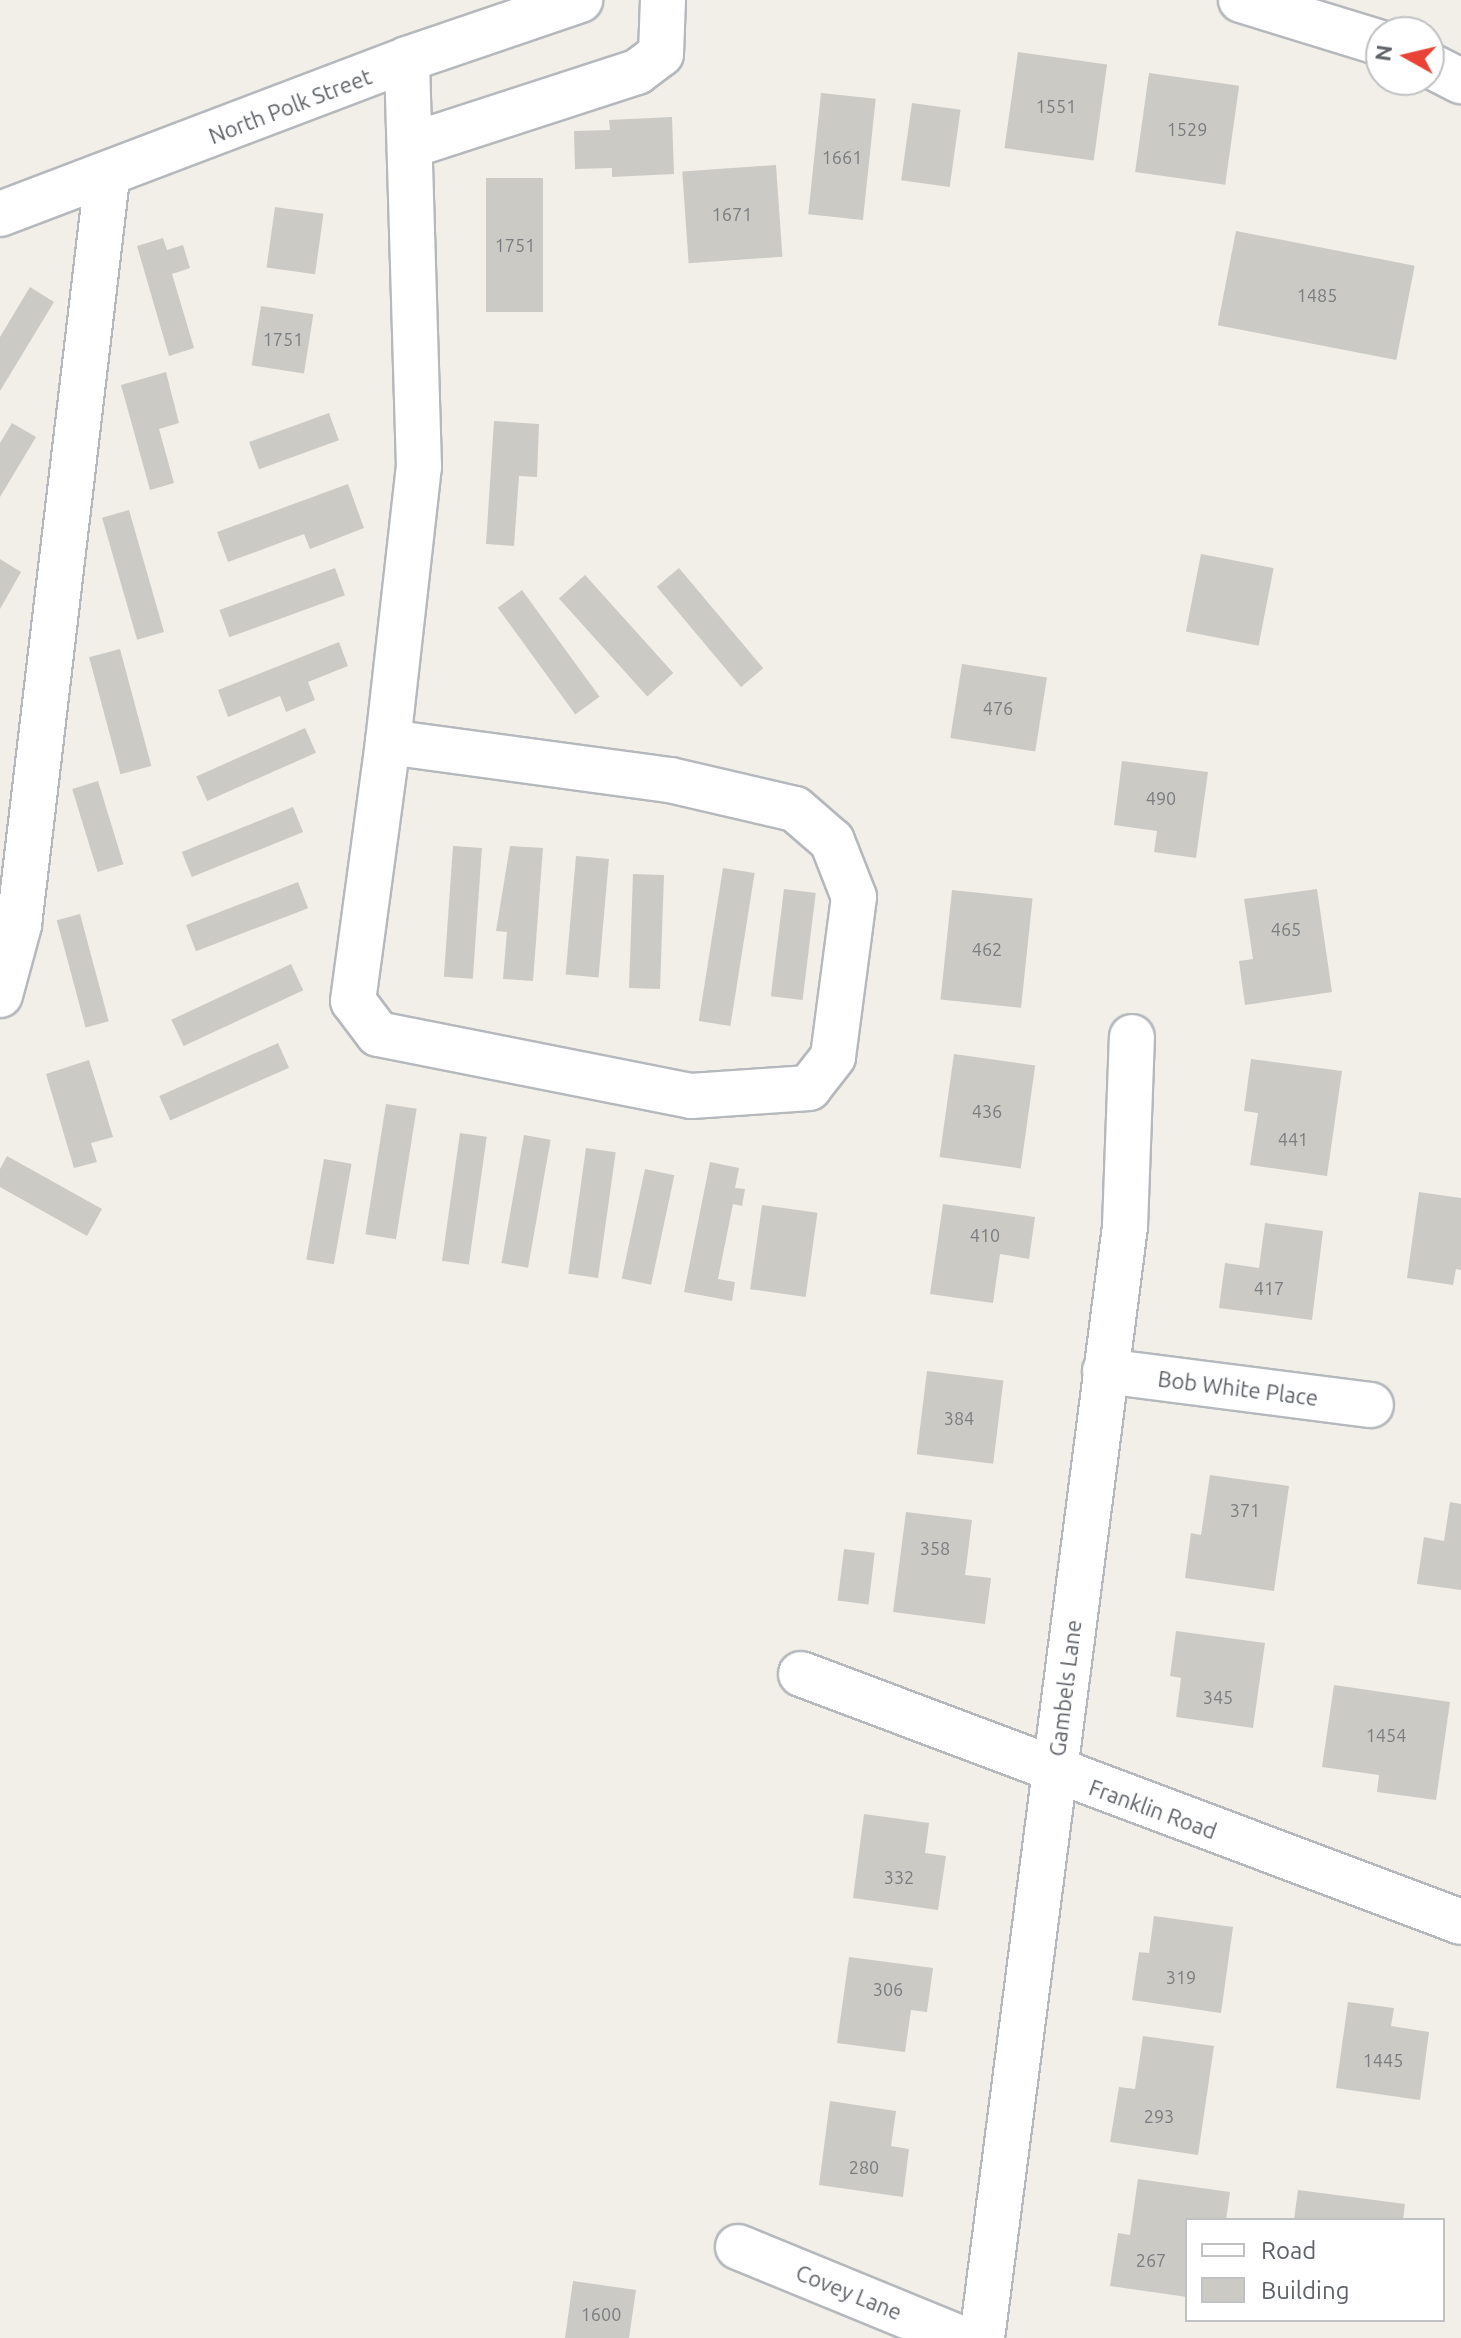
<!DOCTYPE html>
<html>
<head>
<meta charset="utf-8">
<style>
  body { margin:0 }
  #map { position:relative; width:1461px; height:2338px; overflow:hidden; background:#f1efe8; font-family:Ubuntu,sans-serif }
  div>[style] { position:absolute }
  .building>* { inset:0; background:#cccac5; transform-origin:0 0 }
  .roads { filter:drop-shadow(2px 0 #b5b8bc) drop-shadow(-2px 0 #b5b8bc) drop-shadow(0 2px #b5b8bc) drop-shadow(0 -2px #b5b8bc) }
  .minor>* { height:44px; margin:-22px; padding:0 22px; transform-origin:22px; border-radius:22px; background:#fff }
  span { translate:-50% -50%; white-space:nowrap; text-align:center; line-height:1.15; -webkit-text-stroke:7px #fff; paint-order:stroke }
  .number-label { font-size:18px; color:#7a7d7f }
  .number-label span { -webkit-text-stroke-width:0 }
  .street-label { font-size:22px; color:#5f6368 }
  .legend { position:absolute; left:1185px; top:2218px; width:260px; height:104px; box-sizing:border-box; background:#fff; border:2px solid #bfc1c3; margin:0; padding:10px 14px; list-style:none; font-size:24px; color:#5f6368 }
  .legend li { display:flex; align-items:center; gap:16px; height:40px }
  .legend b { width:40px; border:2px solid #bfc1c3 }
  .north { position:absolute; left:1365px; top:16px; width:80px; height:80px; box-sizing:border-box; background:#fff; border:2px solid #bfc1c3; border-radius:50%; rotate:278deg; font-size:22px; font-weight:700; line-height:32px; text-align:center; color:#5f6368 }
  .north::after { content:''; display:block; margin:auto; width:28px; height:36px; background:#ea4335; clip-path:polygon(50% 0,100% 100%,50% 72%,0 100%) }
</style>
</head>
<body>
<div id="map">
  <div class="building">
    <i style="left:1018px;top:52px;width:90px;height:97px;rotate:8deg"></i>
    <i style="left:1149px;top:73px;width:91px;height:100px;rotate:8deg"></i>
    <i style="left:821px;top:93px;width:55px;height:122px;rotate:6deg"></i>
    <i style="left:912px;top:103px;width:49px;height:78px;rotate:8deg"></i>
    <i style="clip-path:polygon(672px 117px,674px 174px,612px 177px,612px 168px,575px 169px,574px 131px,610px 130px,609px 120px)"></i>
    <i style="left:776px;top:165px;width:92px;height:94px;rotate:86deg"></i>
    <i style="left:486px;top:178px;width:57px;height:134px"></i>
    <i style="left:275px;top:207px;width:49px;height:61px;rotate:8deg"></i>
    <i style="left:1236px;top:231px;width:182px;height:96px;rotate:11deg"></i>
    <i style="clip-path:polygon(163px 238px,167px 250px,183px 245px,190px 268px,172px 274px,194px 348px,169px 356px,137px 246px)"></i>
    <i style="clip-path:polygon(30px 287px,54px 302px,0 391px,0 337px)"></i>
    <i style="left:261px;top:306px;width:53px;height:60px;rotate:9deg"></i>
    <i style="clip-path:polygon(166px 372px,179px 423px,159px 429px,174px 483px,150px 490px,121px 385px)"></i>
    <i style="left:329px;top:413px;width:29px;height:85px;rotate:70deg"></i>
    <i style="clip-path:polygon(494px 421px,539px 424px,537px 477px,519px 476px,514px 546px,486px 544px)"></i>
    <i style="clip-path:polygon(12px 423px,36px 437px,0 497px,0 443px)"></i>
    <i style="clip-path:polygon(348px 484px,364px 528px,310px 549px,304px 534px,228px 562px,217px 532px)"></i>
    <i style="left:129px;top:510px;width:127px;height:28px;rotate:74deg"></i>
    <i style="left:1201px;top:554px;width:74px;height:79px;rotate:11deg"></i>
    <i style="clip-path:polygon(0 559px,21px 572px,0 609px)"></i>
    <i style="left:335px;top:568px;width:29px;height:123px;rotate:70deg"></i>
    <i style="left:679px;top:568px;width:131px;height:29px;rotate:50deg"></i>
    <i style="left:585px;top:575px;width:132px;height:35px;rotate:48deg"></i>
    <i style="left:522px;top:590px;width:132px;height:30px;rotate:54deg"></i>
    <i style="clip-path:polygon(339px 642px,348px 666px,308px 682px,315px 700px,286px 712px,280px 696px,228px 717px,218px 690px)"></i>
    <i style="left:120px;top:649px;width:121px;height:32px;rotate:75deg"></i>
    <i style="left:962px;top:664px;width:86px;height:75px;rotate:9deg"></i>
    <i style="left:305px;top:728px;width:27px;height:119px;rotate:66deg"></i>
    <i style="clip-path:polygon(1122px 761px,1208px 772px,1196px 858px,1154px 852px,1157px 831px,1114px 825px)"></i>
    <i style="left:98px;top:781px;width:87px;height:27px;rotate:73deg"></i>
    <i style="left:293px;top:807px;width:27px;height:120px;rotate:68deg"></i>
    <i style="left:453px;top:846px;width:29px;height:131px;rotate:4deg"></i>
    <i style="clip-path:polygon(510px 846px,543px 848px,533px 981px,503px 979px,507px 932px,496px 931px)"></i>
    <i style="left:576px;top:856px;width:33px;height:119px;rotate:5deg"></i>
    <i style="left:723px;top:868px;width:32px;height:155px;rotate:9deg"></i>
    <i style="left:633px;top:874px;width:31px;height:114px;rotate:2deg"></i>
    <i style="left:298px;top:882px;width:28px;height:120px;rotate:69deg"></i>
    <i style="left:784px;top:889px;width:32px;height:108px;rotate:7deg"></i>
    <i style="clip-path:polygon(1317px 889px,1332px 992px,1245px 1005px,1239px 961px,1253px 959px,1244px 899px)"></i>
    <i style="left:952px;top:890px;width:81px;height:110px;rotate:6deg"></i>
    <i style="left:80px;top:914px;width:111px;height:24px;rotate:75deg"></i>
    <i style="left:291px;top:964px;width:29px;height:132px;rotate:65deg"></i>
    <i style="left:278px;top:1043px;width:27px;height:130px;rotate:66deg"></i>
    <i style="left:954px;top:1054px;width:82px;height:104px;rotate:8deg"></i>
    <i style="clip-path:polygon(1251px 1059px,1342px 1071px,1327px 1176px,1250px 1165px,1258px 1113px,1244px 1111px)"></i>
    <i style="clip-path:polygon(89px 1060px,113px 1137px,91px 1143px,97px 1162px,74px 1168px,46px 1074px)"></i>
    <i style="left:386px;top:1104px;width:31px;height:132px;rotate:9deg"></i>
    <i style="left:460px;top:1133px;width:27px;height:129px;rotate:8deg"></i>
    <i style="left:524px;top:1135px;width:27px;height:130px;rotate:10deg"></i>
    <i style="left:586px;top:1148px;width:30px;height:127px;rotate:8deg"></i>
    <i style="clip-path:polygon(7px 1156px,102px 1209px,87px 1236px,0 1187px,0 1169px)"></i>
    <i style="left:324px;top:1159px;width:28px;height:102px;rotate:10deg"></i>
    <i style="clip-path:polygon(710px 1162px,739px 1168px,735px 1188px,745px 1189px,742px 1206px,733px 1204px,718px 1279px,735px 1282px,732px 1301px,684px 1292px)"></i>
    <i style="left:645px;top:1169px;width:30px;height:112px;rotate:12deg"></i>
    <i style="clip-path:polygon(1419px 1192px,1461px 1198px,1461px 1270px,1456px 1269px,1453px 1285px,1407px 1278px)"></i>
    <i style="clip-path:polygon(943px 1204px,1035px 1217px,1029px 1259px,1000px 1254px,993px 1303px,930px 1294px)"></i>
    <i style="left:762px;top:1205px;width:56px;height:85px;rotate:8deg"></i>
    <i style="clip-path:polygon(1265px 1223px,1323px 1231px,1312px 1320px,1219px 1308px,1225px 1263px,1259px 1268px)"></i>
    <i style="left:927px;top:1371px;width:77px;height:84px;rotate:7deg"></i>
    <i style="clip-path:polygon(1210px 1475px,1289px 1486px,1274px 1591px,1185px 1578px,1191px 1533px,1201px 1535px)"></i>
    <i style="clip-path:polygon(1450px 1502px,1461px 1504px,1461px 1590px,1417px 1584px,1424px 1537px,1444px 1541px)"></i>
    <i style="clip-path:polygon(906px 1512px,972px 1520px,965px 1575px,991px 1578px,985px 1624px,893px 1612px)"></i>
    <i style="left:844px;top:1549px;width:31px;height:52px;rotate:7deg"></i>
    <i style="clip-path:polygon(1176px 1631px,1265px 1643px,1253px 1728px,1176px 1717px,1181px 1678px,1170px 1676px)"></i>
    <i style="clip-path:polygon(1334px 1685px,1450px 1702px,1436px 1800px,1377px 1792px,1379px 1775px,1322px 1767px)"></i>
    <i style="clip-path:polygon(864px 1814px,929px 1823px,925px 1853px,946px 1856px,938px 1910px,853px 1898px)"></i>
    <i style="clip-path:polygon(1154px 1916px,1233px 1927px,1221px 2013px,1132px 2000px,1139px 1952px,1149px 1953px)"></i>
    <i style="clip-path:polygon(849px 1957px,933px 1968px,927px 2012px,911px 2010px,905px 2052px,837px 2043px)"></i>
    <i style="clip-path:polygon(1348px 2002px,1394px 2008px,1391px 2026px,1429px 2032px,1420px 2100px,1336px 2088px)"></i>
    <i style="clip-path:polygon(1143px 2036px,1214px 2046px,1198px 2155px,1110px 2142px,1119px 2087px,1135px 2089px)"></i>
    <i style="clip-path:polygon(830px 2101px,896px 2111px,891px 2146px,909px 2149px,903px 2197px,819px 2185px)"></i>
    <i style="clip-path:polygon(1138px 2179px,1230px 2192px,1226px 2220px,1187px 2220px,1187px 2297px,1110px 2286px,1118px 2233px,1130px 2235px)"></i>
    <i style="clip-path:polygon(1298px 2190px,1405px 2204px,1403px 2220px,1294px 2220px)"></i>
    <i style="clip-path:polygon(573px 2281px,636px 2290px,629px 2338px,565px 2338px)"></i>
  </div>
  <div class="roads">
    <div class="minor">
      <i style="left:1241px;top:0;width:146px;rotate:17.1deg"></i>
      <i style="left:1429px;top:65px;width:36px;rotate:27deg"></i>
      <i style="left:412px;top:145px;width:237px;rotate:-18deg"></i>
      <i style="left:637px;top:72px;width:30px;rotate:-37deg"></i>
      <i style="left:661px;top:54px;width:54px;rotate:-87.9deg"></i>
      <i style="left:0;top:214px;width:436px;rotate:-20.8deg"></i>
      <i style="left:407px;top:59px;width:183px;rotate:-18.8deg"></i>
      <i style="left:388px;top:742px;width:285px;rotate:7.7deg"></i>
      <i style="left:670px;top:780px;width:128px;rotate:13.1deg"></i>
      <i style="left:795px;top:809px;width:49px;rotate:40.9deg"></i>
      <i style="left:832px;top:841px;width:60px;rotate:68.6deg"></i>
      <i style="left:854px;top:897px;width:161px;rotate:97.5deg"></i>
      <i style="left:833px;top:1057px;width:39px;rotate:128deg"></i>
      <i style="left:809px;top:1088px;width:118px;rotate:176.1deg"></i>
      <i style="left:691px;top:1096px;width:319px;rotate:-168.8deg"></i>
      <i style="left:378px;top:1034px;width:41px;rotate:-127.1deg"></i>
      <i style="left:353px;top:1001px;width:261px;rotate:-82.3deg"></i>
      <i style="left:388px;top:742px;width:277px;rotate:-83.6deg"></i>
      <i style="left:419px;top:467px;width:408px;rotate:-91.7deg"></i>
      <i style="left:0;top:995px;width:73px;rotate:-74.8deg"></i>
      <i style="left:19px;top:925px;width:752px;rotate:-83.28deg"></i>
      <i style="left:1105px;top:1371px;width:268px;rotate:7.3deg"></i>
      <i style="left:801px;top:1674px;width:705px;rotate:20.59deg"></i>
      <i style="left:738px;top:2247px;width:240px;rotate:22.3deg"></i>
      <i style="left:982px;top:2338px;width:1121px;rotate:-82.67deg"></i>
      <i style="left:1125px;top:1226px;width:189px;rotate:-87.9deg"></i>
    </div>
  </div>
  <div class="number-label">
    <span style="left:1056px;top:106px">1551</span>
    <span style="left:1187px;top:129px">1529</span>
    <span style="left:842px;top:157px">1661</span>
    <span style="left:732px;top:214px">1671</span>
    <span style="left:515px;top:245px">1751</span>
    <span style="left:1317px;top:295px">1485</span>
    <span style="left:283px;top:339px">1751</span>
    <span style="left:998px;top:708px">476</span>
    <span style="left:1161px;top:798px">490</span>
    <span style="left:1286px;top:929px">465</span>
    <span style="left:987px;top:949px">462</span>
    <span style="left:987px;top:1111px">436</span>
    <span style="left:1293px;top:1139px">441</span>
    <span style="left:985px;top:1235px">410</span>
    <span style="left:1269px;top:1288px">417</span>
    <span style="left:959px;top:1418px">384</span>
    <span style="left:1245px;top:1510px">371</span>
    <span style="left:935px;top:1548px">358</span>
    <span style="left:1218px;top:1697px">345</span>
    <span style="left:1386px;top:1735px">1454</span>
    <span style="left:899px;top:1877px">332</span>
    <span style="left:1181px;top:1977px">319</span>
    <span style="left:888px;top:1989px">306</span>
    <span style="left:1383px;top:2060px">1445</span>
    <span style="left:1159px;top:2116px">293</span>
    <span style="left:864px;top:2167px">280</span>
    <span style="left:1151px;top:2260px">267</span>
    <span style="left:601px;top:2314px">1600</span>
  </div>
  <div class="street-label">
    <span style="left:290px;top:106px;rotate:-21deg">North Polk Street</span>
    <span style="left:1238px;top:1388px;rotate:7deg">Bob White Place</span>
    <span style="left:1065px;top:1688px;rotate:-83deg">Gambels Lane</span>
    <span style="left:1153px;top:1809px;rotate:20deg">Franklin Road</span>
    <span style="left:849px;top:2292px;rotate:22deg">Covey Lane</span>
  </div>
  <ul class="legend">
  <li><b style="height:10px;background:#fff"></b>Road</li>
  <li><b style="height:22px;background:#cccac5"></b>Building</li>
  </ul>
  <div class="north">N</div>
</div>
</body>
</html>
